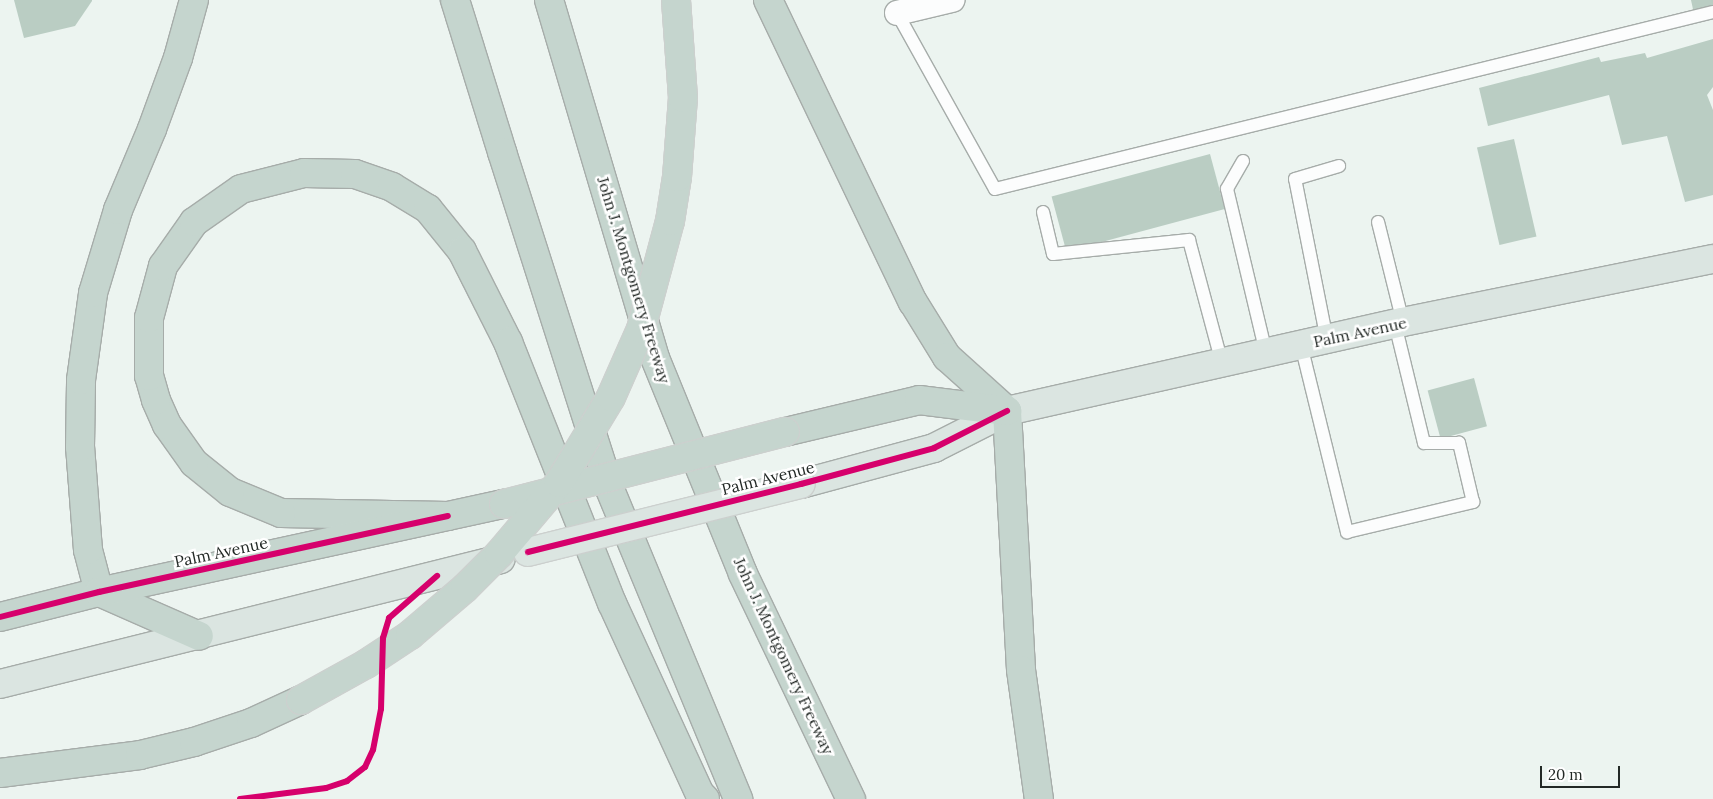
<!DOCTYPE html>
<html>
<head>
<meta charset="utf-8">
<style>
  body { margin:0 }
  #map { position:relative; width:1713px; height:799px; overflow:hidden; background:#ecf4f0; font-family:Lora,serif }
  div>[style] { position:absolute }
  .building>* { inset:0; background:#bacdc3; transform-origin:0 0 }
  .roads { filter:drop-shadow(1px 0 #a6aca9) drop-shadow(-1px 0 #a6aca9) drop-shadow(0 1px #a6aca9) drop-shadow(0 -1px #a6aca9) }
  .lane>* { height:12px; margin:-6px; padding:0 6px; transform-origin:6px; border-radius:6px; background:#fcfdfd }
  .street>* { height:24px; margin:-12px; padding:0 12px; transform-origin:12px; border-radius:12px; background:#fcfdfd }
  .primary>* { height:28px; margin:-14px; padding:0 14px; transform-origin:14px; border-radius:14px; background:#dbe5e1 }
  .highway>* { height:28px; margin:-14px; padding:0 14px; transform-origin:14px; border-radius:14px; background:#c5d5ce }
  .bridges { filter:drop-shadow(1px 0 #ccd0ce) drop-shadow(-1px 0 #ccd0ce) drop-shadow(0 1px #ccd0ce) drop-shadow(0 -1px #ccd0ce) }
  .primary-bridge>* { height:28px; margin:-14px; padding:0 14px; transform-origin:14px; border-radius:14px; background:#dbe5e1 }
  .highway-bridge>* { height:28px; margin:-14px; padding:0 14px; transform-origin:14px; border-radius:14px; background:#c5d5ce }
  .cycleway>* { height:6px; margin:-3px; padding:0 3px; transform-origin:3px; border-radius:3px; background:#d6006c }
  span { translate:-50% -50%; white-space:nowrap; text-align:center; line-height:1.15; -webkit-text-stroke:5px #fff; paint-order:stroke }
  .street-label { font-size:16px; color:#232926 }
  .scale { position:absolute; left:1540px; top:766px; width:80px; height:22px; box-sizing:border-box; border:2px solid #232926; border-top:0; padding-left:6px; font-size:15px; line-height:18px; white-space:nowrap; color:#232926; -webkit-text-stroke:4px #fff; paint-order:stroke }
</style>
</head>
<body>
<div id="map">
  <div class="building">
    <i style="clip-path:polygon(14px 0,92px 0,92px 1px,75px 26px,24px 38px)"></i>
    <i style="clip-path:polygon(1691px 0,1713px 0,1713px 9px,1694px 14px)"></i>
    <i style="clip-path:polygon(1713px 39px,1713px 87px,1707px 95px,1713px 110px,1713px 195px,1685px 202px,1667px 136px,1622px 145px,1609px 95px,1488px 126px,1479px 88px,1599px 57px,1601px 62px,1645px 53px,1647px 58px)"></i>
    <i style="left:1514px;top:139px;width:100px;height:38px;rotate:77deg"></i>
    <i style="left:1210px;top:154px;width:57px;height:164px;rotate:75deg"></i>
    <i style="left:1474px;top:378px;width:50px;height:48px;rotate:75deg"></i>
  </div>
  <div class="roads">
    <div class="lane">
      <i style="left:897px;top:13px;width:201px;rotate:60.9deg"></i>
      <i style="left:995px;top:189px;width:739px;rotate:-13.85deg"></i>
      <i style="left:1243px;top:161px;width:32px;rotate:120deg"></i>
      <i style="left:1227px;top:189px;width:169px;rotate:76.6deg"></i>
      <i style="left:1043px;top:212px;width:43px;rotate:76.6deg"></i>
      <i style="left:1053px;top:254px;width:137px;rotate:-5.9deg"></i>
      <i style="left:1189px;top:240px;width:127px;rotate:75deg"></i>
      <i style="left:1378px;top:222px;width:103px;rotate:76deg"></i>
      <i style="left:1327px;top:340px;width:164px;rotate:-101.2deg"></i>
      <i style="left:1295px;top:179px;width:46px;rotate:-16.5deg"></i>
      <i style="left:1301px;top:345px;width:193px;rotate:76.2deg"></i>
      <i style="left:1347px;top:532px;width:130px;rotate:-13.4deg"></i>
      <i style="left:1473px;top:502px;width:61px;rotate:-103.3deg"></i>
      <i style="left:1459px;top:443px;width:35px;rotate:180deg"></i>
      <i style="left:1424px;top:443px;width:122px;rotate:-103.7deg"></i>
    </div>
    <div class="street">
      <i style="left:897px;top:13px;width:57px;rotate:-13.3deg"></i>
    </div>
    <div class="primary">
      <i style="left:801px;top:484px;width:138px;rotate:-15.1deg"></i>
      <i style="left:934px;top:448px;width:82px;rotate:-26.9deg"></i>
      <i style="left:1007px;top:411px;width:406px;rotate:-12.7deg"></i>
      <i style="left:1403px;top:322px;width:316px;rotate:-11.5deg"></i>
      <i style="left:0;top:684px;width:516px;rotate:-14.01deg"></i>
    </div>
    <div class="highway">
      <i style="left:455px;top:0;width:159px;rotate:72.8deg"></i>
      <i style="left:502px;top:152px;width:352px;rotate:72.3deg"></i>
      <i style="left:609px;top:487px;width:338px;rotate:67.5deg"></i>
      <i style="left:549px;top:0;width:373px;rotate:73.5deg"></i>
      <i style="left:655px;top:358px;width:233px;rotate:67.8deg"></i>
      <i style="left:743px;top:574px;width:250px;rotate:64.4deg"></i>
      <i style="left:768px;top:0;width:335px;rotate:64.4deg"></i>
      <i style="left:913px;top:302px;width:65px;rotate:58.3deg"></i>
      <i style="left:947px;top:357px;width:81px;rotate:42deg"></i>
      <i style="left:1007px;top:411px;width:259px;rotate:86.9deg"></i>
      <i style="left:1021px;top:670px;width:130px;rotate:82.1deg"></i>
      <i style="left:785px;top:432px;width:138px;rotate:-13.4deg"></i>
      <i style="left:919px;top:400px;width:89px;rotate:7.1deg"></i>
      <i style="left:448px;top:516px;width:167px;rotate:-179deg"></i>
      <i style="left:281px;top:513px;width:55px;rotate:-157.6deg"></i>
      <i style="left:230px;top:492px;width:46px;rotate:-141.1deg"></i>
      <i style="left:194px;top:463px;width:47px;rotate:-125.4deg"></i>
      <i style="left:167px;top:425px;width:27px;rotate:-114deg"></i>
      <i style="left:156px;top:400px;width:25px;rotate:-106deg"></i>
      <i style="left:149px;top:376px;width:58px;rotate:-90deg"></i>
      <i style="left:149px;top:318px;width:54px;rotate:-74.9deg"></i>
      <i style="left:163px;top:266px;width:54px;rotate:-54.8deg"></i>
      <i style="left:194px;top:222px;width:57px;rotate:-35.1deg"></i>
      <i style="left:241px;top:189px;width:65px;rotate:-14.3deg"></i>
      <i style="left:304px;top:173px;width:51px;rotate:1.1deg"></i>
      <i style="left:355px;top:174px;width:39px;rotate:19deg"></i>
      <i style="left:392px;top:187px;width:42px;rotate:31.4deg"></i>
      <i style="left:428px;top:209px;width:54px;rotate:51deg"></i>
      <i style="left:462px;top:251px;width:102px;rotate:63.2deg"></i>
      <i style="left:508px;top:342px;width:281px;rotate:68.3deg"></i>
      <i style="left:612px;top:603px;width:210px;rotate:65.3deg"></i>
      <i style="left:700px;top:794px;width:7px;rotate:45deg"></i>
      <i style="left:99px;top:592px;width:43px;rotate:-104.7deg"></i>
      <i style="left:88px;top:550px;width:103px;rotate:-94.4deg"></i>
      <i style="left:80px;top:447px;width:67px;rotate:-89.1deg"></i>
      <i style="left:81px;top:380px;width:88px;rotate:-82.1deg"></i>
      <i style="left:93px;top:293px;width:87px;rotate:-73.2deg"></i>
      <i style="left:118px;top:210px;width:88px;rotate:-67.2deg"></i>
      <i style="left:152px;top:129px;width:76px;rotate:-69.9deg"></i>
      <i style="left:178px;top:58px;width:60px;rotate:-74.6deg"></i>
      <i style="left:99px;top:592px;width:109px;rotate:23.7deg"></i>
      <i style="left:0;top:617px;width:102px;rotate:-14.2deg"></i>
      <i style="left:99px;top:592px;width:414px;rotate:-12.3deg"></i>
      <i style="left:0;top:773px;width:141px;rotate:-7.3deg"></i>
      <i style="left:140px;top:755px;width:56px;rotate:-13.5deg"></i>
      <i style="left:194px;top:742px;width:60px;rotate:-18.4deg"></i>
      <i style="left:251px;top:723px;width:55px;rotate:-24.7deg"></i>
    </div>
  </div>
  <div class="bridges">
    <div class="primary-bridge">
      <i style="left:528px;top:552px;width:281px;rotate:-14deg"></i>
    </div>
    <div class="highway-bridge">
      <i style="left:504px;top:504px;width:290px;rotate:-14.4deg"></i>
      <i style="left:301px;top:700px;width:74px;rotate:-29deg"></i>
      <i style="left:366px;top:664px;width:53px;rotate:-33.4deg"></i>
      <i style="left:410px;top:635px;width:72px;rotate:-40.5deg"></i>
      <i style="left:465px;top:588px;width:48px;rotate:-45deg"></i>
      <i style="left:499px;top:554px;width:93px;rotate:-49.8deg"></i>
      <i style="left:559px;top:483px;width:100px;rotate:-58.8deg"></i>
      <i style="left:611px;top:397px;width:74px;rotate:-66.2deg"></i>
      <i style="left:641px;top:329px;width:112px;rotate:-75deg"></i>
      <i style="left:670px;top:221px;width:45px;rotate:-81deg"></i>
      <i style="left:677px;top:177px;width:79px;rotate:-85.7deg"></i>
      <i style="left:683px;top:98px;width:98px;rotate:-94.1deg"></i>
    </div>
  </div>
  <div class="cycleway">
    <i style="left:528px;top:552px;width:281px;rotate:-14deg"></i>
    <i style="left:801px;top:484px;width:138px;rotate:-15.1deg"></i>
    <i style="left:934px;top:448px;width:82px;rotate:-26.9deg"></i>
    <i style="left:0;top:617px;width:102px;rotate:-14.2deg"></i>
    <i style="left:99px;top:592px;width:357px;rotate:-12.3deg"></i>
    <i style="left:240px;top:799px;width:87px;rotate:-7.3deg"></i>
    <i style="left:326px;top:788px;width:22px;rotate:-18deg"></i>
    <i style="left:347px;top:781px;width:23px;rotate:-38deg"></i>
    <i style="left:365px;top:767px;width:19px;rotate:-65deg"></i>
    <i style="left:373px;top:750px;width:42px;rotate:-79deg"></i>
    <i style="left:381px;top:709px;width:71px;rotate:-88.4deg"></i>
    <i style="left:383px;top:638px;width:21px;rotate:-73deg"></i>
    <i style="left:389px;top:618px;width:64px;rotate:-41.2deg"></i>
  </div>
  <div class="street-label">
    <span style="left:634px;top:280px;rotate:73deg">John J. Montgomery Freeway</span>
    <span style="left:1360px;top:332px;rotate:-12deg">Palm Avenue</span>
    <span style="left:768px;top:478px;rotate:-14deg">Palm Avenue</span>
    <span style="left:221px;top:552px;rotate:-12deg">Palm Avenue</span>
    <span style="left:784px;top:656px;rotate:65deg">John J. Montgomery Freeway</span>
  </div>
  <div class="scale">20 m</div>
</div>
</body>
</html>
